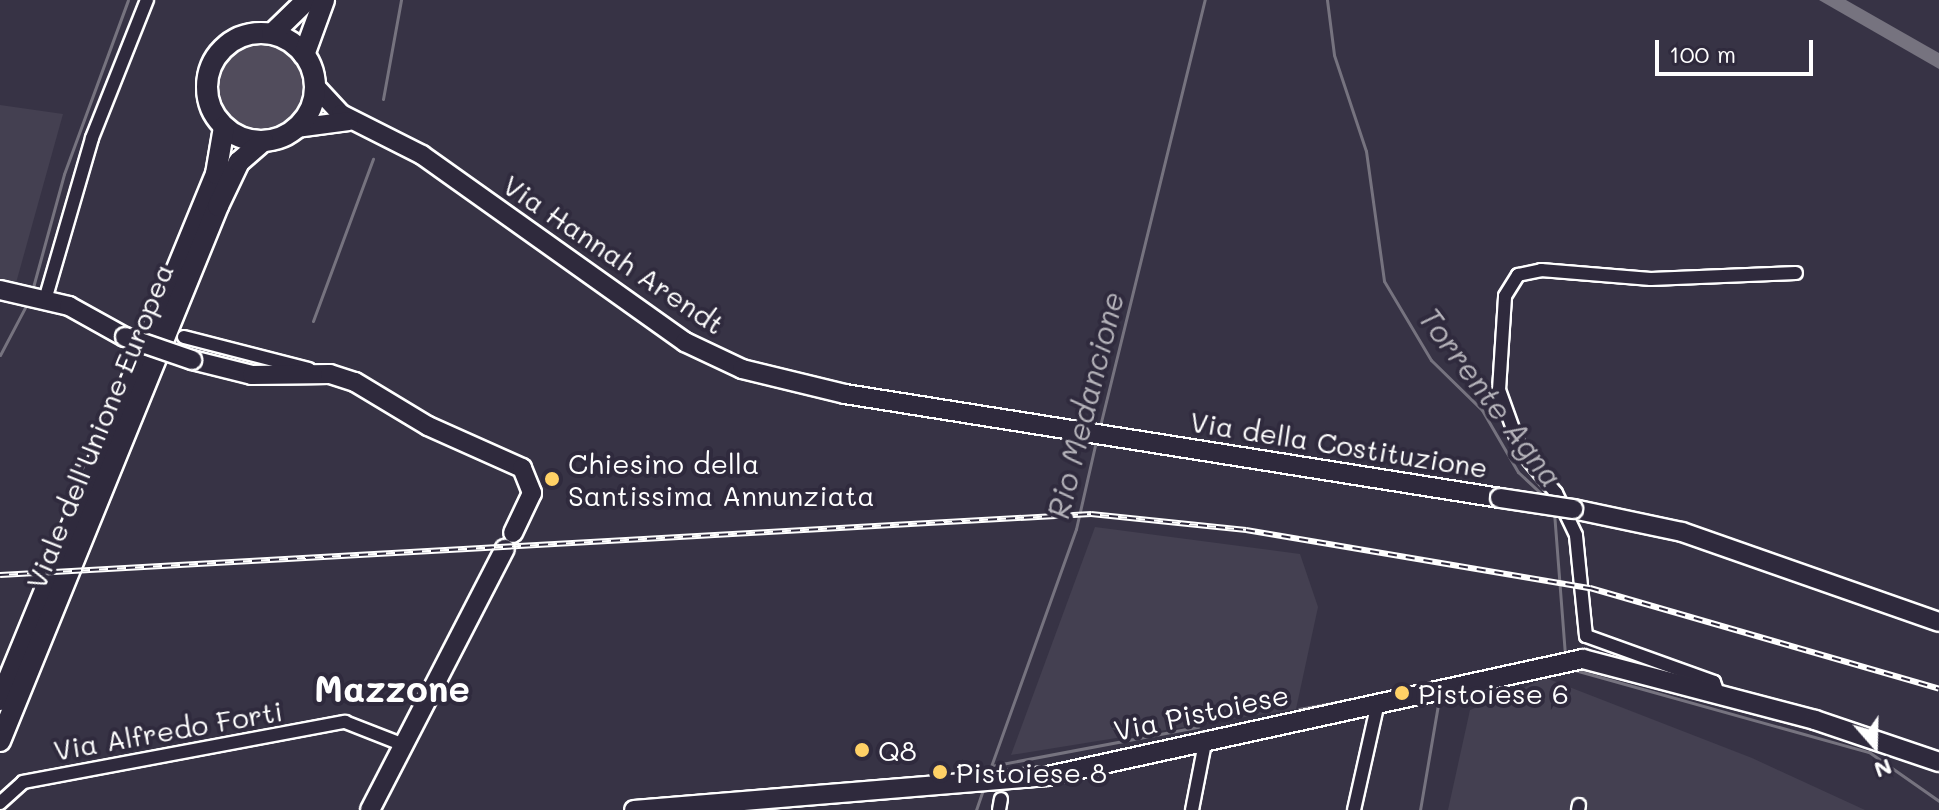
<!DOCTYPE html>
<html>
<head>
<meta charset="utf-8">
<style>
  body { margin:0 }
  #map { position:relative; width:1939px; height:810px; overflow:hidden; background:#373345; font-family:Mali,sans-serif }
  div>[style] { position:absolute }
  .built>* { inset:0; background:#444051 }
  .green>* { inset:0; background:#514c5c }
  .round { border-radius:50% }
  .water>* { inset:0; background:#76737f }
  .stream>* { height:3px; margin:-1.5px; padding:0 1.5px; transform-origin:1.5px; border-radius:1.5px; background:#76737f }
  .roads { filter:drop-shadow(2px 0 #fff) drop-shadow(-2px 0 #fff) drop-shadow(0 2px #fff) drop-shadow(0 -2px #fff) }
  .street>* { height:12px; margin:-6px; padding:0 6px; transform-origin:6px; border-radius:6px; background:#2f2a3d }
  .secondary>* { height:18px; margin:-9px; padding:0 9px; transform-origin:9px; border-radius:9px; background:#2f2a3d }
  .primary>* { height:20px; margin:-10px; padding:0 10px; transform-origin:10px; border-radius:10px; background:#2f2a3d }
  .primary>.ring { margin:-10px; padding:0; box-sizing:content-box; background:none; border:20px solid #2f2a3d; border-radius:50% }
  .rail>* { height:6px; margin-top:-3px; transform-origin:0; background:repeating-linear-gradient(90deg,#2f2a3d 0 9px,#fff 0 18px); box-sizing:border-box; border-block:2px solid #fff }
  .bridges { filter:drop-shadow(2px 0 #fff) drop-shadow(-2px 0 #fff) drop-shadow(0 2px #fff) drop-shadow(0 -2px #fff) }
  .secondary-bridge>* { height:18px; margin:-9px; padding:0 9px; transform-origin:9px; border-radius:9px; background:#2f2a3d }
  .dots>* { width:22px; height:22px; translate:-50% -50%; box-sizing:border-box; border:4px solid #2f2a3d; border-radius:50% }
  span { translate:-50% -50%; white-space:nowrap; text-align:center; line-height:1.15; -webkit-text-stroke:8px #2f2a3d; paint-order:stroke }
  .street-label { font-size:28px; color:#fff }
  .poi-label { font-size:28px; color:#fff }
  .left { translate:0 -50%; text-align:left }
  .water-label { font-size:30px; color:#b4b2b9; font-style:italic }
  .district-label { font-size:36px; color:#fff; font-weight:700 }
  .north { position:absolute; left:1835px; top:706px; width:80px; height:80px; -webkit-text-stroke:6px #2f2a3d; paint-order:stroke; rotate:160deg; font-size:22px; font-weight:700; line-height:32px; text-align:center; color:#fff }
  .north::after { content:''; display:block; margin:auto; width:28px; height:36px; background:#fff; clip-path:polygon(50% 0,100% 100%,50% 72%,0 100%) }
  .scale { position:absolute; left:1655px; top:40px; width:158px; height:36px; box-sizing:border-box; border:4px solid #fff; border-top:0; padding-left:10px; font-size:24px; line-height:28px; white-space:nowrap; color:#fff; -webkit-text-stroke:6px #2f2a3d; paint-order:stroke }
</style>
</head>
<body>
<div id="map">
  <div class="built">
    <i style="clip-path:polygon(0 105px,63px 114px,16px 283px,0 281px)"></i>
    <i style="clip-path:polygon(1095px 527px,1300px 554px,1318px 607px,1296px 709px,1011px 755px)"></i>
    <i style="clip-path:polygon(1546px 678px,1752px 758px,1865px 810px,1448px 810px,1470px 710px)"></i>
  </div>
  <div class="green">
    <i class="round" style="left:213px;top:41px;width:92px;height:92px"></i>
  </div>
  <div class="water">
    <i style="clip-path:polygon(1819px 0,1846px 0,1939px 53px,1939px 69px)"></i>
  </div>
  <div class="stream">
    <i style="left:1327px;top:0;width:55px;rotate:82.7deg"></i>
    <i style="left:1334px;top:55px;width:101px;rotate:71.6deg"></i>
    <i style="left:1366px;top:151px;width:131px;rotate:82.1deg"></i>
    <i style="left:1384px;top:281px;width:92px;rotate:59.3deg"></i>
    <i style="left:1431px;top:360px;width:71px;rotate:44.4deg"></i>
    <i style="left:1482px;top:410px;width:72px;rotate:59.9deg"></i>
    <i style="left:1518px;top:472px;width:35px;rotate:43deg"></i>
    <i style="left:383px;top:99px;width:101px;rotate:-79.7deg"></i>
    <i style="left:32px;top:291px;width:121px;rotate:-74.7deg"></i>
    <i style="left:64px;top:174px;width:185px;rotate:-69.8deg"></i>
    <i style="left:313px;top:321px;width:173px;rotate:-69.7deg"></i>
    <i style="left:0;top:355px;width:60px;rotate:-62.2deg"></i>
    <i style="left:1100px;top:426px;width:439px;rotate:-76.2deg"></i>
    <i style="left:1554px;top:512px;width:143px;rotate:85.6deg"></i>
    <i style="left:1571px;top:669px;width:309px;rotate:15.6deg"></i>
    <i style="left:1869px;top:752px;width:85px;rotate:35deg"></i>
    <i style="left:1299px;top:709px;width:144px;rotate:-10.4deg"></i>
    <i style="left:991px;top:766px;width:211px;rotate:-10.7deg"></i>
    <i style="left:989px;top:772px;width:258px;rotate:-70.3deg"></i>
    <i style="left:1076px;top:529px;width:90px;rotate:-77.2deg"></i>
    <i style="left:976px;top:810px;width:24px;rotate:-71deg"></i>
    <i style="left:1420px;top:810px;width:113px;rotate:-80.3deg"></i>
  </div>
  <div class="roads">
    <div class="street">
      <i style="left:45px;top:300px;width:169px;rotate:-73.8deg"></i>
      <i style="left:92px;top:138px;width:149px;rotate:-68.3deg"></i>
      <i style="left:184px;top:337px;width:129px;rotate:14.4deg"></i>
      <i style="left:1719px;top:696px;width:15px;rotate:-110deg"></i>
      <i style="left:1714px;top:682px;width:136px;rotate:-160.2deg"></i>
      <i style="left:1586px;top:636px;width:101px;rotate:-95.7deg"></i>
      <i style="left:1576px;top:535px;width:47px;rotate:-115.5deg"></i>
      <i style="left:1556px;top:493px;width:55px;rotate:-129.8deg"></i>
      <i style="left:1521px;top:451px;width:65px;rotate:-109.8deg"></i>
      <i style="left:1499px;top:390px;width:94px;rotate:-86.3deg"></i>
      <i style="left:1505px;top:296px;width:25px;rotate:-58deg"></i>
      <i style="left:1518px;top:275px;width:24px;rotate:-12deg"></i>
      <i style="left:1541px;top:270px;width:110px;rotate:4.7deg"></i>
      <i style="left:1651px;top:279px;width:145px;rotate:-2.4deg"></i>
      <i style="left:0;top:803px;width:31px;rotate:-42deg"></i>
      <i style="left:23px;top:782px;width:328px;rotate:-10.6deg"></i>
      <i style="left:345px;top:722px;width:58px;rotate:21.3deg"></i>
      <i style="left:999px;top:810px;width:11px;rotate:-80deg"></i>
      <i style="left:1192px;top:810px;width:73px;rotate:-79deg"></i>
      <i style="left:1354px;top:810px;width:110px;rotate:-77.4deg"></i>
      <i style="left:1578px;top:810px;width:5px;rotate:-79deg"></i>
    </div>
    <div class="secondary">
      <i style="left:315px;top:86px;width:38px;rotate:47deg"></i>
      <i style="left:341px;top:114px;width:91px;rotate:26.8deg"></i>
      <i style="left:422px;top:155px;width:323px;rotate:35.4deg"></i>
      <i style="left:685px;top:342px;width:63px;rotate:25.3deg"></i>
      <i style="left:742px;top:369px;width:106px;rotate:13.6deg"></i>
      <i style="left:845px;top:394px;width:663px;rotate:9.02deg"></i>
      <i style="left:296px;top:128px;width:53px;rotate:-7.5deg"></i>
      <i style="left:0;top:290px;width:71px;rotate:13.1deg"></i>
      <i style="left:69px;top:306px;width:64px;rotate:29deg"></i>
      <i style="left:192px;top:360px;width:62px;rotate:14deg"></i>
      <i style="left:252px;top:375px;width:78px;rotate:-0.7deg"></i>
      <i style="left:330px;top:374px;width:26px;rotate:18deg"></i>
      <i style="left:355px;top:382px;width:85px;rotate:31.1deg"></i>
      <i style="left:428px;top:426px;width:103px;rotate:24.1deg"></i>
      <i style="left:522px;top:468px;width:27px;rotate:68deg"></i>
      <i style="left:532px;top:493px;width:44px;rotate:115.4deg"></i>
      <i style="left:1573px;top:509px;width:111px;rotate:11.9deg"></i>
      <i style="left:1682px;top:532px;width:272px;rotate:19.3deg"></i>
      <i style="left:370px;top:810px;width:294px;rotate:-62.7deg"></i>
      <i style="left:634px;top:810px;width:415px;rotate:-4.7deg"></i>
      <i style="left:1048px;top:776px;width:548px;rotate:-12.34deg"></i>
      <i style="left:1583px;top:659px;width:240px;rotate:14.7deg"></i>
      <i style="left:1815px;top:720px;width:131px;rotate:18.7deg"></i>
    </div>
    <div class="primary">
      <i class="ring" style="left:207px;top:33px;width:88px;height:88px"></i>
      <i style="left:272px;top:34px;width:49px;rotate:-44.2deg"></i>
      <i style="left:304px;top:55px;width:59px;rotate:-70deg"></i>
      <i style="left:0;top:700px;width:569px;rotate:-67.67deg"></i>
      <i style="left:216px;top:174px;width:48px;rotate:-80.3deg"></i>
      <i style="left:0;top:741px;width:578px;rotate:-67.83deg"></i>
      <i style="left:218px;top:206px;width:49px;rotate:-64.5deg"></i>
      <i style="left:239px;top:162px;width:32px;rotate:-41deg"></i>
    </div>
  </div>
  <div class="rail">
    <i style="left:0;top:575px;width:1093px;rotate:-3.2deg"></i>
    <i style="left:1091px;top:514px;width:156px;rotate:5.9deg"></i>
    <i style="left:1246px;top:530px;width:349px;rotate:9.6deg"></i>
    <i style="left:1590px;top:588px;width:363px;rotate:16.1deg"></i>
  </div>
  <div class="bridges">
    <div class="secondary-bridge">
      <i style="left:125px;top:337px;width:71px;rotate:18.9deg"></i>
      <i style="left:1500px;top:498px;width:74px;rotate:8.6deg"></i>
    </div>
  </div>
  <div class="dots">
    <i style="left:552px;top:479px;background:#ffd166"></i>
    <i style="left:1402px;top:693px;background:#ffd166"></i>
    <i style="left:862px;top:750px;background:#ffd166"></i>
    <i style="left:940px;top:772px;background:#ffd166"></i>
  </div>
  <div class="street-label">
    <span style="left:614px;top:254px;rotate:34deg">Via Hannah Arendt</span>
    <span style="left:99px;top:426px;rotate:-68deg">Viale dell'Unione Europea</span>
    <span style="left:1339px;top:444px;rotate:9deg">Via della Costituzione</span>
    <span style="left:1201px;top:712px;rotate:-12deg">Via Pistoiese</span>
    <span style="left:168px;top:730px;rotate:-10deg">Via Alfredo Forti</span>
  </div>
  <div class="poi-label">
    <span class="left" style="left:568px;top:479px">Chiesino della<br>Santissima Annunziata</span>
    <span class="left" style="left:1418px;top:693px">Pistoiese 6</span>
    <span class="left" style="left:878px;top:750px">Q8</span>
    <span class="left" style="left:956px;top:772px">Pistoiese 8</span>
  </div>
  <div class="water-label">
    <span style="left:1491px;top:397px;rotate:53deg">Torrente Agna</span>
    <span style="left:1085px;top:405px;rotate:-76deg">Rio Medancione</span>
  </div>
  <div class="district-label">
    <span style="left:392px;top:688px">Mazzone</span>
  </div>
  <div class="north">N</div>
  <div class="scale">100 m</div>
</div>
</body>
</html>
